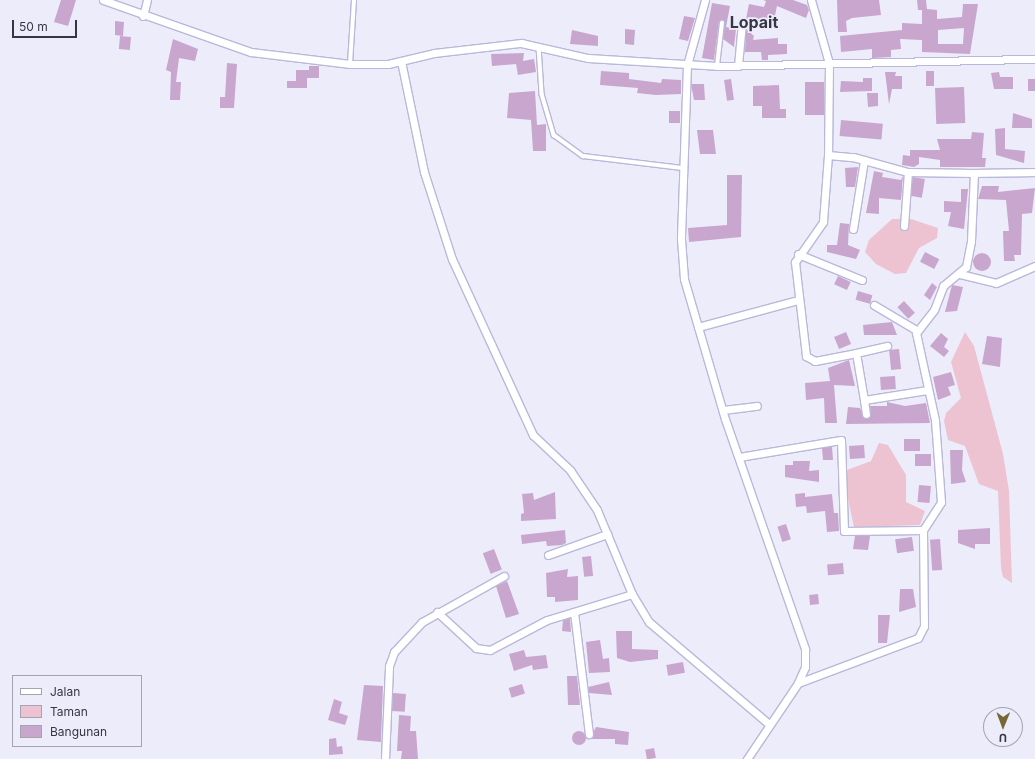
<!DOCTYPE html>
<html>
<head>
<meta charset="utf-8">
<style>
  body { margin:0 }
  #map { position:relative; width:1035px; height:759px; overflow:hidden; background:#edecfa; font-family:Inter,sans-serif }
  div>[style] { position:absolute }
  .green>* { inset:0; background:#edc3d2 }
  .building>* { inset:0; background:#c9a6ce; transform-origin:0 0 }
  .round { border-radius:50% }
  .roads { filter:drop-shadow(1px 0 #bab8d9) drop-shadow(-1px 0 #bab8d9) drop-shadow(0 1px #bab8d9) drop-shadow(0 -1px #bab8d9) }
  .service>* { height:3.5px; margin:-1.75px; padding:0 1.75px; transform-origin:1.75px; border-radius:1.75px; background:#fff }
  .minor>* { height:7px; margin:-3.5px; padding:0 3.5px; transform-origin:3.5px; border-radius:3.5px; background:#fff }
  span { translate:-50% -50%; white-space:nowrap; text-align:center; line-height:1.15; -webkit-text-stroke:3.5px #edecfa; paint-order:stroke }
  .quarter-label { font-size:16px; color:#373643; font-weight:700 }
  .legend { position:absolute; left:12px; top:675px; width:130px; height:72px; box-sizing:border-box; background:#edecfa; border:1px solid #a4a3b1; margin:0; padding:5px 7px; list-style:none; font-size:12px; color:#373643 }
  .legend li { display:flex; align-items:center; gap:8px; height:20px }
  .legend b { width:20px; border:1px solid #a4a3b1 }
  .north { position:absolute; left:983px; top:707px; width:40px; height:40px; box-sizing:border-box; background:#edecfa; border:1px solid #a4a3b1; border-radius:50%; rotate:181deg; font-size:11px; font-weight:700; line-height:16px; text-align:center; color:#373643 }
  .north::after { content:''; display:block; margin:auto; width:14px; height:18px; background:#756835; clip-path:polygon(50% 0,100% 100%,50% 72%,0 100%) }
  .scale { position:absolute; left:12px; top:20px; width:65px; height:18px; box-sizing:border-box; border:2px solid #373643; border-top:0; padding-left:5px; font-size:12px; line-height:14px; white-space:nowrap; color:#373643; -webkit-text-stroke:3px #edecfa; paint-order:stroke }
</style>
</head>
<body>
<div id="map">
  <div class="green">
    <i style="clip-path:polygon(892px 219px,911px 219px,938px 228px,937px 238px,919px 248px,906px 273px,895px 274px,876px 264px,865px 252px,869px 240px)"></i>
    <i style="clip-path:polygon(965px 332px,974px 346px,1003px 454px,1009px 491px,1012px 583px,1003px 577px,1001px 568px,998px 491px,979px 484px,965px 446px,948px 440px,944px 421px,946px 413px,961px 398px,951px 362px)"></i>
    <i style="clip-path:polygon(879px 443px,888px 445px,906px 475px,906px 502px,925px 511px,920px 525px,854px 527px,845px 486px,846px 474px,847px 470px,871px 461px)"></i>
  </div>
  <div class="building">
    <i style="clip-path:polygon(61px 0,76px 0,68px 26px,54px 22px)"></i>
    <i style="clip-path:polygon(763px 0,793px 0,807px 5px,809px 10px,806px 18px,777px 6px,773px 25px,746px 19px,749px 4px,764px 7px,766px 1px)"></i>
    <i style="clip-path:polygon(837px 0,879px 0,881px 15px,852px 18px,846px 21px,847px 32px,838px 32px)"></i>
    <i style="clip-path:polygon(evenodd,917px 0,926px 0,927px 9px,937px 10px,937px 19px,962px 17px,963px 4px,978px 4px,970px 54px,922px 52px,922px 40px,900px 39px,901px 49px,891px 50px,891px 57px,872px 58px,872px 49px,841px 52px,840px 36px,902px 30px,902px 23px,922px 24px,922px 10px,918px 10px,917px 0,964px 28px,963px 44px,938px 44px,938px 30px,964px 28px)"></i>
    <i style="clip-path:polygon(712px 3px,730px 6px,726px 27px,736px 29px,734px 47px,723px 39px,725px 22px,719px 21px,714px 60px,702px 58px)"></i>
    <i style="clip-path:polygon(684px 16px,695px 18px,688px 41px,679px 39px)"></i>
    <i style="clip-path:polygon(115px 21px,124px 22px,123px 36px,115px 35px)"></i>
    <i style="clip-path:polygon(625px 29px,635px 30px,634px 45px,625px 44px)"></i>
    <i style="clip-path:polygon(746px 29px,754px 36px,753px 40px,778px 38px,778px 44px,787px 44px,787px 54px,768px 55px,768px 60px,762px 60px,761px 52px,745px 52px)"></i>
    <i style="clip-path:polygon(572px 30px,598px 36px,598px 46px,570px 44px)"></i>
    <i style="left:120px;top:36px;width:11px;height:13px;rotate:5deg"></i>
    <i style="clip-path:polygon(173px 39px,198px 49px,195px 61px,179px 58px,176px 82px,181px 82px,180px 100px,170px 100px,171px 72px,166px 70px)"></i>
    <i style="clip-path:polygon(524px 53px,523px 61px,534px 59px,536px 72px,518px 75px,516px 64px,492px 66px,491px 54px)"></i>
    <i style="clip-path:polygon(227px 63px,237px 64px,234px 108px,220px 108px,220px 97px,225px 97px)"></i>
    <i style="clip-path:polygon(309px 66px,319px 66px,319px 78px,307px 78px,307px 88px,287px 88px,287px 81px,296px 81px,296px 70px,309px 70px)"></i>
    <i style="clip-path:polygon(601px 71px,629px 73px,629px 79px,661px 83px,662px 79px,681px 80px,681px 94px,656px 95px,637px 93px,638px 88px,600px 85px)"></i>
    <i style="left:926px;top:71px;width:8px;height:15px"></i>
    <i style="clip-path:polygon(885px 72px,896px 72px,895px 76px,902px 76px,902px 89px,892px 89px,889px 104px)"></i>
    <i style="clip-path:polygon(999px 72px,1000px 77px,1013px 77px,1013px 89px,994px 89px,991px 73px)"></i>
    <i style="clip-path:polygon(863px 78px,872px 78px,872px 91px,840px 92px,841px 81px,863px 82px)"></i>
    <i style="left:731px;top:79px;width:21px;height:7px;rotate:82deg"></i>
    <i style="left:1028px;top:79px;width:7px;height:12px"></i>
    <i style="left:805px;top:82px;width:19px;height:33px"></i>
    <i style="clip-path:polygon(691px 84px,704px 84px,705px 100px,694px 100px)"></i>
    <i style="clip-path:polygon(779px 85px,780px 109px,786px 109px,786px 118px,762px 118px,762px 106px,753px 106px,753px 86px)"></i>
    <i style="left:964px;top:87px;width:36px;height:29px;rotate:88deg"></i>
    <i style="clip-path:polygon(535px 91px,537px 125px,546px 124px,546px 151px,533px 151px,531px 120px,507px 118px,509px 93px)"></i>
    <i style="clip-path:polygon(867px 93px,878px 93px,878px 106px,868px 107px)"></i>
    <i style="left:669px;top:111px;width:11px;height:12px"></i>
    <i style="clip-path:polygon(1013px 113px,1032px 119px,1032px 128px,1012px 128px)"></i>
    <i style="left:841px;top:120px;width:42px;height:16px;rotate:5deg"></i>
    <i style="clip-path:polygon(1005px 128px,1005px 149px,1025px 151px,1024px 163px,996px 155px,995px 129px)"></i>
    <i style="clip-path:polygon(697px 130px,713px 130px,716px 154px,700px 154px)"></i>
    <i style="clip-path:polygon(972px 132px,984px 133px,982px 158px,986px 158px,985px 167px,940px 167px,940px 160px,919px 157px,919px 164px,914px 167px,902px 165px,903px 155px,910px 156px,910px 150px,940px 150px,937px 139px,971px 139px)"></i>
    <i style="clip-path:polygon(858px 167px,855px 187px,846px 187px,845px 168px)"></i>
    <i style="clip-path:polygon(874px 171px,883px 173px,882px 177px,901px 180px,903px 176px,901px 200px,879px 198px,879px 214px,866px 213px)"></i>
    <i style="clip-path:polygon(727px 175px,742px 175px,741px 237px,689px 242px,688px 228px,727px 225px)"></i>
    <i style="left:913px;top:177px;width:12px;height:19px;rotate:9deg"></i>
    <i style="clip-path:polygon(982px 186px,999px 186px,998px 192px,1035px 188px,1032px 213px,1022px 214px,1021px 255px,1014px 255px,1015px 261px,1004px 261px,1003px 231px,1009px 231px,1006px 200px,978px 199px)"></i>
    <i style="clip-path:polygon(961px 189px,968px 189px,964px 229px,948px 226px,951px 212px,944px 212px,944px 201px,961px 202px)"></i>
    <i style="clip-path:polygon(840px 223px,849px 224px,848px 245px,860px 250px,856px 259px,827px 252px,827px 245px,837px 245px)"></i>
    <i style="left:925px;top:252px;width:16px;height:11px;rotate:27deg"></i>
    <i class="round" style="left:973px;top:253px;width:18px;height:18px"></i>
    <i style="left:838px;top:276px;width:14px;height:9px;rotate:25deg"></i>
    <i style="clip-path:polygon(932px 283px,937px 287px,930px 300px,924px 295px)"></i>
    <i style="clip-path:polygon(952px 285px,963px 287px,957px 311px,945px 312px)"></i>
    <i style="left:858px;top:291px;width:15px;height:9px;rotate:16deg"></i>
    <i style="left:904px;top:301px;width:16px;height:9px;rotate:47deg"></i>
    <i style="clip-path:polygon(892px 322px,897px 335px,864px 335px,863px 325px)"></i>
    <i style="left:846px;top:332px;width:13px;height:13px;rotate:67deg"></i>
    <i style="clip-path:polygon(941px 333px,948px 339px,944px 347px,949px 351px,944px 357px,930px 346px)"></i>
    <i style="clip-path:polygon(987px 336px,1002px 338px,1000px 367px,982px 364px)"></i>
    <i style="left:899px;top:349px;width:20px;height:10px;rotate:84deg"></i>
    <i style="clip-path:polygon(849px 360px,855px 386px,834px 385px,837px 423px,825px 423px,824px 398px,806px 400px,805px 383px,830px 381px,828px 368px)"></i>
    <i style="clip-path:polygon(951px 372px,955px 385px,948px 387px,951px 395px,938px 400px,933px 377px)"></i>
    <i style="left:895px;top:376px;width:13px;height:15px;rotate:86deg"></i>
    <i style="clip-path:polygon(887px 402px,905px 406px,926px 403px,930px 423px,846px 424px,848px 407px,860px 408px,866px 419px,871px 415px,870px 406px,887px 406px)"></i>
    <i style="left:904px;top:439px;width:16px;height:12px"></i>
    <i style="left:864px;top:445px;width:13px;height:15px;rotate:86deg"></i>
    <i style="clip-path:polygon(832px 446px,833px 460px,823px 460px,822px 448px)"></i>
    <i style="clip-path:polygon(950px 450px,963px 450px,962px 470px,966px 482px,951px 484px)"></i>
    <i style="left:915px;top:454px;width:16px;height:12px"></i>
    <i style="clip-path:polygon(793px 461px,810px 461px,809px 471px,819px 470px,819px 482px,785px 477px,785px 465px,793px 465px)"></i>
    <i style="left:919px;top:485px;width:12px;height:17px;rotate:5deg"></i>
    <i style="clip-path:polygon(555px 492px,556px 519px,521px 521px,521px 514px,524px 513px,522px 494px,533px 493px,534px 500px)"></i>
    <i style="clip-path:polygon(805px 493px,805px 497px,832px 494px,834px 513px,838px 513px,839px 531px,827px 532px,825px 511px,807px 513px,806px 506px,796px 507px,795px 494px)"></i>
    <i style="left:786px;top:524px;width:16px;height:9px;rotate:72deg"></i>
    <i style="clip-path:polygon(990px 528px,990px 544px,975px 544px,975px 549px,958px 543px,958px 530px)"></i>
    <i style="clip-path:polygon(565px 530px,566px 543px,562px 545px,547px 546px,546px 541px,522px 544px,521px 535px)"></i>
    <i style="clip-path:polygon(855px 536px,870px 536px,868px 550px,853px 549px)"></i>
    <i style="left:912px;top:537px;width:14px;height:17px;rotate:82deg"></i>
    <i style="left:940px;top:539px;width:31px;height:10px;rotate:86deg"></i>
    <i style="left:494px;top:549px;width:22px;height:12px;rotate:69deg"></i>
    <i style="left:591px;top:556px;width:20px;height:9px;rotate:84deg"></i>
    <i style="left:843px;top:563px;width:11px;height:16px;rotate:85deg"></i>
    <i style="clip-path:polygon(568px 569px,567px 577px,578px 576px,578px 600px,555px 602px,555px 597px,547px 597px,546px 573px)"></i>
    <i style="clip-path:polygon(507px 581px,519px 614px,506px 618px,496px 586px)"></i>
    <i style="clip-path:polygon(900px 589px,913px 589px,916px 607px,899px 612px)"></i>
    <i style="left:818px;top:594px;width:10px;height:9px;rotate:84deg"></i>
    <i style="clip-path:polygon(878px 615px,890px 615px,887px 643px,878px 643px)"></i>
    <i style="clip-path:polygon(570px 618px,571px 632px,562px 631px,563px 620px)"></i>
    <i style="clip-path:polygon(616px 631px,632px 631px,632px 649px,658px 650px,658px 659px,630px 662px,617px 658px)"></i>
    <i style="clip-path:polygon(600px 640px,603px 659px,609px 658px,610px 672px,589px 673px,586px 642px)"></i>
    <i style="clip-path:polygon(524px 650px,526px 657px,546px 655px,548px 668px,533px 670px,532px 665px,514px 671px,509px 654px)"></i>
    <i style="left:683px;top:662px;width:11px;height:17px;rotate:80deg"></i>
    <i style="clip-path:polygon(567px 676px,577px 676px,580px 705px,568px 705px)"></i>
    <i style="clip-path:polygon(609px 682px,612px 695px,589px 693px,588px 687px)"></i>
    <i style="left:522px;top:684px;width:10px;height:14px;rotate:73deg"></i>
    <i style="clip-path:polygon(364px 685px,383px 686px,381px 742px,357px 740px)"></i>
    <i style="left:393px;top:693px;width:13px;height:18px;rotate:4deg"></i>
    <i style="clip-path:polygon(334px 699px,342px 702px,339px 713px,348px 716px,345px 725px,328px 720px)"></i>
    <i style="clip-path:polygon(399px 715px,411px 716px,410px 731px,416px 731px,418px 759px,401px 759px,402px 751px,397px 751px)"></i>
    <i style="clip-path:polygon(596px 727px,629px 732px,628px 745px,615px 744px,615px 739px,590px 739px)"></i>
    <i class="round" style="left:572px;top:731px;width:14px;height:14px"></i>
    <i style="clip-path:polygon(336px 738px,337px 747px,342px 746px,343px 754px,329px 755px,329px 739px)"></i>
    <i style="left:654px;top:748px;width:10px;height:9px;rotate:79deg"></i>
  </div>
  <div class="roads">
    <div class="service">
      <i style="left:539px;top:47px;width:47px;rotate:86.3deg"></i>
      <i style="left:542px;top:94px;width:43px;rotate:73.7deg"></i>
      <i style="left:554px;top:135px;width:36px;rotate:36deg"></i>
      <i style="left:583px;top:156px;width:100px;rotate:6.9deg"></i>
      <i style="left:350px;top:64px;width:64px;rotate:-86.4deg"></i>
      <i style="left:717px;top:66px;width:43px;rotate:-83.4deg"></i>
    </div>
    <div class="minor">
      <i style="left:103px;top:0;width:157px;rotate:19.4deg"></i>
      <i style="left:251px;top:52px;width:100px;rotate:6.9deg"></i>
      <i style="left:350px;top:64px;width:38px"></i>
      <i style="left:388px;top:64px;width:47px;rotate:-13.4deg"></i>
      <i style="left:434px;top:53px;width:88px;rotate:-6.6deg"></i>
      <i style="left:521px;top:43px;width:69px;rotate:12.6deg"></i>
      <i style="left:588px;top:58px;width:129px;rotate:3.5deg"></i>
      <i style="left:717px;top:66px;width:318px;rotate:-1.3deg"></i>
      <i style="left:705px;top:0;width:67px;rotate:105.5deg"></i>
      <i style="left:687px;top:65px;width:174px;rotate:92deg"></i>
      <i style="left:681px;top:239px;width:40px;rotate:85.7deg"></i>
      <i style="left:684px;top:279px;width:146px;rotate:73.7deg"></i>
      <i style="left:725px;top:419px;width:244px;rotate:70.8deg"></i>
      <i style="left:805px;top:649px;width:18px;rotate:90deg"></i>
      <i style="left:805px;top:667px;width:17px;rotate:114deg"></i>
      <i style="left:798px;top:683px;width:92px;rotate:123.9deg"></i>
      <i style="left:811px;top:0;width:66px;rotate:74.1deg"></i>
      <i style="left:829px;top:63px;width:92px;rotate:90.6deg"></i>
      <i style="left:828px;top:155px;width:25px;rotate:5deg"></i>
      <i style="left:853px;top:157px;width:57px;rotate:15.3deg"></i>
      <i style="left:908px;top:172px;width:66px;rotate:0.9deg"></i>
      <i style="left:143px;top:16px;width:16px;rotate:-76deg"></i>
      <i style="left:401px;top:61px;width:113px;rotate:78.3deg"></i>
      <i style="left:424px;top:172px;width:91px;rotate:72.2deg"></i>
      <i style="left:452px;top:259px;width:194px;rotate:65.3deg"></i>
      <i style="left:533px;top:435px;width:51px;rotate:43.4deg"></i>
      <i style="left:570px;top:470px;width:48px;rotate:56deg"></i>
      <i style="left:597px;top:510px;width:91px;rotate:67.4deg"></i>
      <i style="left:632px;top:594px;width:33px;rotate:59deg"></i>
      <i style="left:649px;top:622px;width:157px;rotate:40.4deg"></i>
      <i style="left:738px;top:66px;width:44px;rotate:-84.8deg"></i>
      <i style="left:828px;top:155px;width:67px;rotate:94.3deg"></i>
      <i style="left:823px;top:222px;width:49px;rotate:125deg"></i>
      <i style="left:795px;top:262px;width:95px;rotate:83.3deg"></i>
      <i style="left:806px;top:356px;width:10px;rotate:29deg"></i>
      <i style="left:815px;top:361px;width:42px;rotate:-11deg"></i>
      <i style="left:856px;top:353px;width:48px;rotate:80.3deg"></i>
      <i style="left:864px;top:400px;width:64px;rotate:-9deg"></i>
      <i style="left:904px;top:226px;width:54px;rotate:-85.8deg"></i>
      <i style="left:853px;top:229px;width:70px;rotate:-80.9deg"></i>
      <i style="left:798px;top:254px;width:69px;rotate:22.1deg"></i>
      <i style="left:960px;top:274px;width:37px;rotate:14deg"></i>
      <i style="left:996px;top:283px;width:43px;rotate:-23.6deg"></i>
      <i style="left:874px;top:305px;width:49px;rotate:30.8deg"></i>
      <i style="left:698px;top:327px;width:104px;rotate:-15.1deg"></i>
      <i style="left:856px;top:353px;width:32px;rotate:-13deg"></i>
      <i style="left:864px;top:400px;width:14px;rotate:82deg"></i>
      <i style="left:723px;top:410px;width:34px;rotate:-7deg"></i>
      <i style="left:739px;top:457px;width:103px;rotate:-9.5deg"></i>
      <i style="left:841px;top:440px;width:91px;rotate:88.1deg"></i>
      <i style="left:844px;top:531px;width:79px;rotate:-0.7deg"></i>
      <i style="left:548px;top:555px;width:63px;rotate:-19.6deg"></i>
      <i style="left:437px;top:612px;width:53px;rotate:42.7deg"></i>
      <i style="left:476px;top:648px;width:14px;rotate:8deg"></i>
      <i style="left:490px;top:650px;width:64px;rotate:-27.8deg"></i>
      <i style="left:547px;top:620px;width:89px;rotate:-17deg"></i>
      <i style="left:574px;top:612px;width:123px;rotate:83deg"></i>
      <i style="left:798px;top:683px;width:128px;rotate:-20.6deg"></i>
      <i style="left:918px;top:638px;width:13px;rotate:-63deg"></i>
      <i style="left:924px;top:626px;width:96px;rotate:-90.6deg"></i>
      <i style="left:923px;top:530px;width:33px;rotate:-57deg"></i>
      <i style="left:941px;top:502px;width:82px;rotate:-94.2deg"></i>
      <i style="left:935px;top:420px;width:89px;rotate:-102.3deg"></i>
      <i style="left:916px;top:333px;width:29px;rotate:-52deg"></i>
      <i style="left:934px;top:310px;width:26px;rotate:-69deg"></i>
      <i style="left:943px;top:286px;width:30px;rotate:-40deg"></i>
      <i style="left:966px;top:267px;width:26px;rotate:-79deg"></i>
      <i style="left:971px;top:241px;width:68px;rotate:-87.5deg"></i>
      <i style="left:974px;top:173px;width:61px;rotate:-0.9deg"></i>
      <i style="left:385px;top:759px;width:93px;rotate:-87.5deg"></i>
      <i style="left:389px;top:666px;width:15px;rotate:-70deg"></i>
      <i style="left:394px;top:652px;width:41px;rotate:-47deg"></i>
      <i style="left:422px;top:622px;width:94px;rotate:-29.3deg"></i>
    </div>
  </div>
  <div class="quarter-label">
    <span style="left:754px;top:22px">Lopait</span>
  </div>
  <ul class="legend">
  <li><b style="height:5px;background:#fff"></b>Jalan</li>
  <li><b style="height:11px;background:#edc3d2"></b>Taman</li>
  <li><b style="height:11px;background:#c9a6ce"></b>Bangunan</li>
  </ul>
  <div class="north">U</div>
  <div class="scale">50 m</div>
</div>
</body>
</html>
